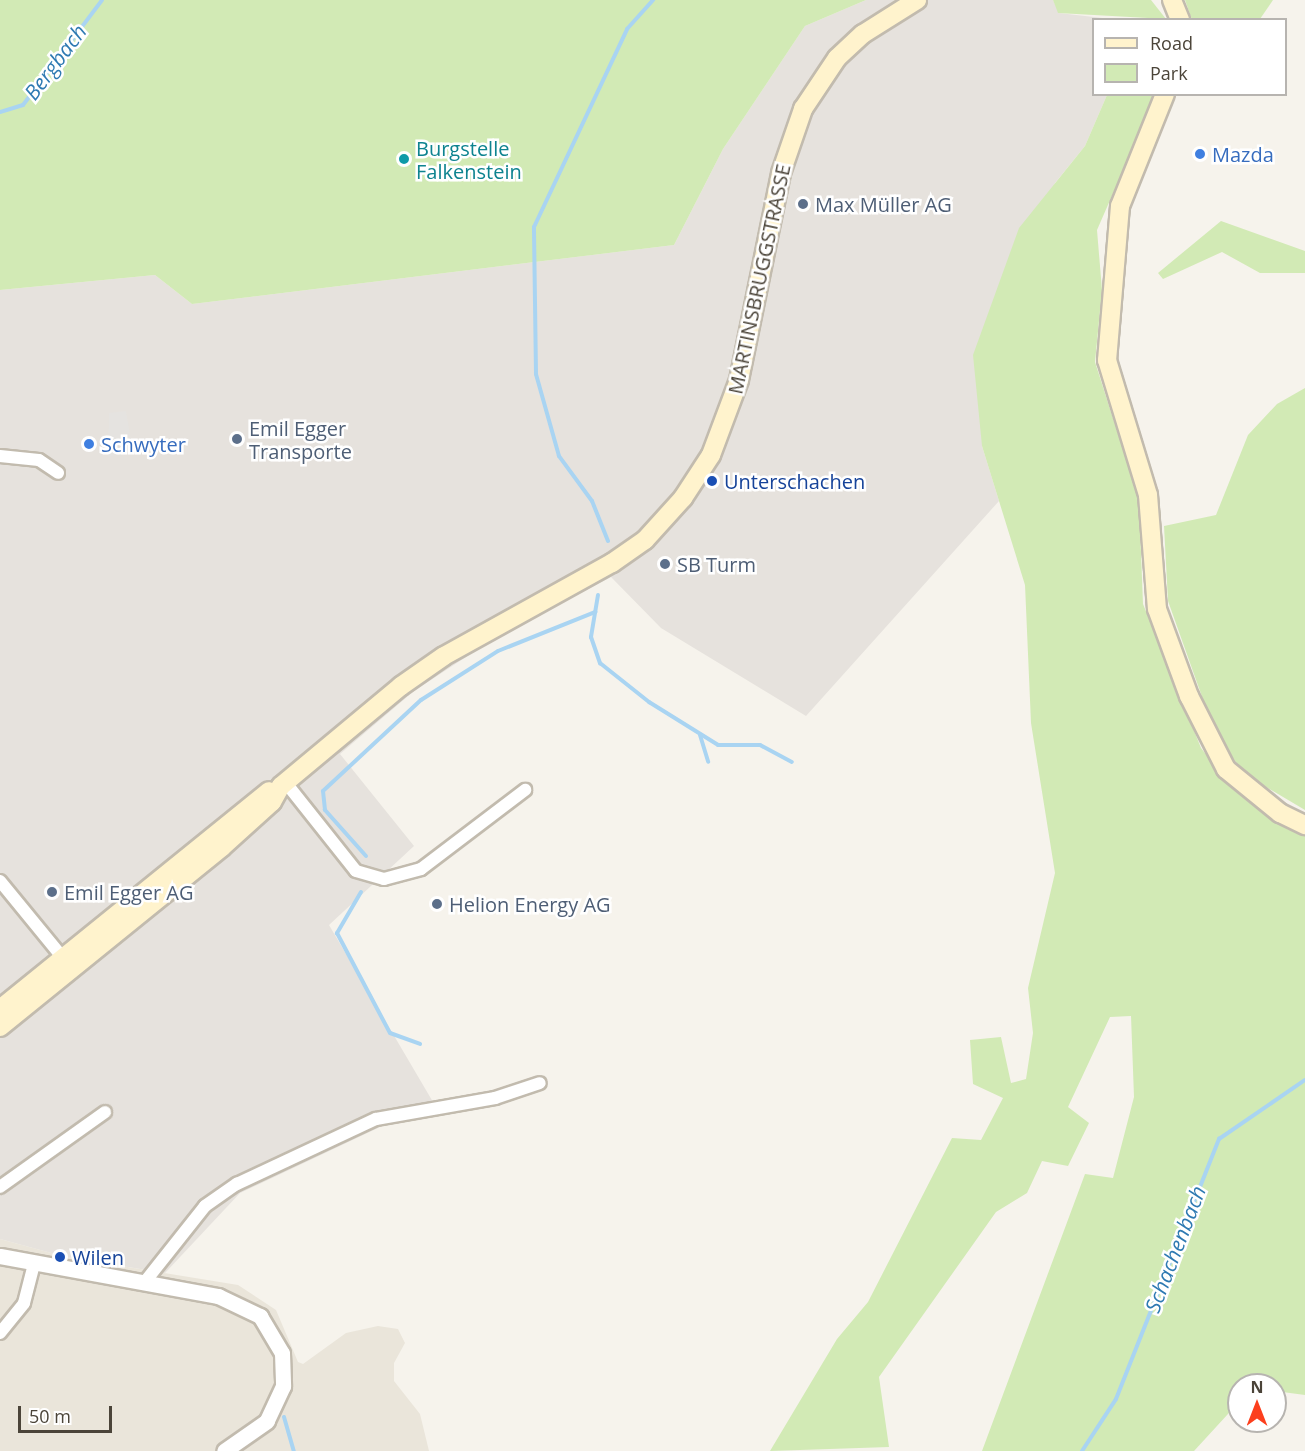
<!DOCTYPE html>
<html>
<head>
<meta charset="utf-8">
<style>
  body { margin:0 }
  #map { position:relative; width:1305px; height:1451px; overflow:hidden; background:#f6f3ec; font-family:"Open Sans",sans-serif }
  div>[style] { position:absolute }
  .residential>* { inset:0; background:#eae5da }
  .industrial>* { inset:0; background:#e6e2dd }
  .green>* { inset:0; background:#d2eab5 }
  .parking>* { inset:0; background:#e5e3e0 }
  .stream>* { height:4px; margin:-2px; padding:0 2px; transform-origin:2px; border-radius:2px; background:#a9d4f2 }
  .roads { filter:drop-shadow(2px 0 #c2bbae) drop-shadow(-2px 0 #c2bbae) drop-shadow(0 2px #c2bbae) drop-shadow(0 -2px #c2bbae) }
  .minor>* { height:12px; margin:-6px; padding:0 6px; transform-origin:6px; border-radius:6px; background:#fff }
  .tertiary>* { height:15px; margin:-7.5px; padding:0 7.5px; transform-origin:7.5px; border-radius:7.5px; background:#fff }
  .secondary>* { height:18px; margin:-9px; padding:0 9px; transform-origin:9px; border-radius:9px; background:#fff3cd }
  .dots>* { width:16px; height:16px; translate:-50% -50%; box-sizing:border-box; border:3px solid #fff; border-radius:50% }
  span { translate:-50% -50%; white-space:nowrap; text-align:center; line-height:1.15; -webkit-text-stroke:5px #fff; paint-order:stroke }
  .culture-label { font-size:20px; color:#0d838f }
  .left { translate:0 -50%; text-align:left }
  .shop-label { font-size:20px; color:#366cbe }
  .service-label { font-size:20px; color:#4e5e75 }
  .street-label { font-size:20px; color:#4b4439 }
  .transit-label { font-size:20px; color:#164399 }
  .water-label { font-size:21px; color:#2e7ab2; font-style:italic }
  .legend { position:absolute; left:1092px; top:18px; width:195px; height:78px; box-sizing:border-box; background:#fff; border:2px solid #b7b4b0; margin:0; padding:8px 10px; list-style:none; font-size:18px; color:#4b4439 }
  .legend li { display:flex; align-items:center; gap:12px; height:30px }
  .legend b { width:30px; border:2px solid #b7b4b0 }
  .north { position:absolute; left:1227px; top:1373px; width:60px; height:60px; box-sizing:border-box; background:#fff; border:2px solid #b7b4b0; border-radius:50%; rotate:0deg; font-size:16px; font-weight:700; line-height:24px; text-align:center; color:#4b4439 }
  .north::after { content:''; display:block; margin:auto; width:21px; height:27px; background:#fc3f1d; clip-path:polygon(50% 0,100% 100%,50% 72%,0 100%) }
  .scale { position:absolute; left:18px; top:1406px; width:94px; height:27px; box-sizing:border-box; border:3px solid #4b4439; border-top:0; padding-left:8px; font-size:18px; line-height:21px; white-space:nowrap; color:#4b4439; -webkit-text-stroke:4px #fff; paint-order:stroke }
</style>
</head>
<body>
<div id="map">
  <div class="residential">
    <i style="clip-path:polygon(0 1239px,66px 1257px,238px 1285px,276px 1310px,298px 1362px,303px 1364px,346px 1333px,378px 1326px,398px 1329px,405px 1343px,394px 1363px,394px 1381px,420px 1414px,429px 1451px,0 1451px)"></i>
  </div>
  <div class="industrial">
    <i style="clip-path:polygon(866px 0,1053px 0,1059px 13px,1111px 19px,1094px 20px,1094px 94px,1107px 95px,1085px 146px,1055px 183px,982px 446px,999px 501px,806px 716px,661px 628px,611px 577px,492px 640px,414px 691px,340px 754px,414px 846px,329px 925px,433px 1102px,240px 1193px,165px 1273px,66px 1257px,0 1239px,0 290px,155px 275px,192px 304px,674px 245px,723px 149px,805px 26px)"></i>
  </div>
  <div class="green">
    <i style="clip-path:polygon(0 0,866px 0,805px 26px,723px 149px,674px 245px,192px 304px,155px 275px,0 290px)"></i>
    <i style="clip-path:polygon(1053px 0,1151px 0,1166px 19px,1058px 13px)"></i>
    <i style="clip-path:polygon(1185px 0,1273px 0,1260px 19px,1192px 20px)"></i>
    <i style="clip-path:polygon(1107px 95px,1156px 95px,1097px 230px,1102px 290px,1095px 362px,1139px 500px,1143px 604px,1201px 748px,1229px 784px,1275px 818px,1305px 831px,1305px 1395px,1275px 1391px,1275px 1385px,1239px 1385px,1239px 1402px,1194px 1451px,982px 1451px,1085px 1174px,1113px 1178px,1134px 1097px,1131px 1016px,1110px 1017px,1068px 1107px,1089px 1123px,1068px 1166px,1042px 1161px,1027px 1193px,996px 1212px,879px 1377px,889px 1447px,770px 1451px,837px 1339px,868px 1302px,952px 1138px,981px 1140px,1003px 1098px,973px 1084px,970px 1040px,1001px 1037px,1011px 1083px,1026px 1079px,1033px 1033px,1028px 988px,1055px 873px,1031px 723px,1025px 585px,982px 446px,973px 355px,1019px 228px,1085px 146px)"></i>
    <i style="clip-path:polygon(1221px 221px,1305px 251px,1305px 273px,1260px 273px,1222px 252px,1163px 279px,1158px 273px)"></i>
    <i style="clip-path:polygon(1305px 388px,1305px 810px,1246px 775px,1216px 736px,1168px 601px,1164px 526px,1216px 515px,1248px 435px,1277px 404px)"></i>
  </div>
  <div class="parking">
    <i style="clip-path:polygon(126px 411px,133px 451px,108px 457px,109px 413px)"></i>
  </div>
  <div class="stream">
    <i style="left:0;top:112px;width:24px;rotate:-17deg"></i>
    <i style="left:23px;top:105px;width:131px;rotate:-53deg"></i>
    <i style="left:608px;top:541px;width:43px;rotate:-111.8deg"></i>
    <i style="left:592px;top:501px;width:56px;rotate:-126.3deg"></i>
    <i style="left:559px;top:456px;width:85px;rotate:-105.7deg"></i>
    <i style="left:536px;top:374px;width:147px;rotate:-90.8deg"></i>
    <i style="left:534px;top:227px;width:219px;rotate:-64.8deg"></i>
    <i style="left:627px;top:29px;width:39px;rotate:-48deg"></i>
    <i style="left:598px;top:595px;width:43px;rotate:99.5deg"></i>
    <i style="left:591px;top:637px;width:28px;rotate:71deg"></i>
    <i style="left:600px;top:663px;width:63px;rotate:38.5deg"></i>
    <i style="left:649px;top:702px;width:81px;rotate:31.9deg"></i>
    <i style="left:718px;top:745px;width:42px"></i>
    <i style="left:760px;top:745px;width:36px;rotate:28deg"></i>
    <i style="left:700px;top:735px;width:28px;rotate:73deg"></i>
    <i style="left:366px;top:856px;width:62px;rotate:-131.7deg"></i>
    <i style="left:325px;top:810px;width:19px;rotate:-96deg"></i>
    <i style="left:323px;top:791px;width:134px;rotate:-42.9deg"></i>
    <i style="left:421px;top:700px;width:91px;rotate:-32.5deg"></i>
    <i style="left:498px;top:651px;width:105px;rotate:-21.9deg"></i>
    <i style="left:361px;top:892px;width:48px;rotate:120.3deg"></i>
    <i style="left:337px;top:933px;width:113px;rotate:62.1deg"></i>
    <i style="left:390px;top:1033px;width:32px;rotate:20deg"></i>
    <i style="left:284px;top:1417px;width:35px;rotate:74deg"></i>
    <i style="left:1082px;top:1451px;width:62px;rotate:-56.8deg"></i>
    <i style="left:1116px;top:1399px;width:280px;rotate:-68.4deg"></i>
    <i style="left:1219px;top:1139px;width:104px;rotate:-34.5deg"></i>
  </div>
  <div class="roads">
    <div class="minor">
      <i style="left:0;top:456px;width:39px;rotate:6deg"></i>
      <i style="left:39px;top:460px;width:23px;rotate:34deg"></i>
      <i style="left:286px;top:783px;width:112px;rotate:51.5deg"></i>
      <i style="left:356px;top:871px;width:29px;rotate:16deg"></i>
      <i style="left:384px;top:879px;width:38px;rotate:-15deg"></i>
      <i style="left:421px;top:869px;width:131px;rotate:-37.2deg"></i>
      <i style="left:0;top:881px;width:99px;rotate:50.7deg"></i>
      <i style="left:0;top:1187px;width:129px;rotate:-35.5deg"></i>
      <i style="left:144px;top:1283px;width:98px;rotate:-51.6deg"></i>
      <i style="left:205px;top:1206px;width:39px;rotate:-35deg"></i>
      <i style="left:237px;top:1184px;width:153px;rotate:-25.1deg"></i>
      <i style="left:376px;top:1119px;width:121px;rotate:-10deg"></i>
      <i style="left:495px;top:1098px;width:47px;rotate:-18.4deg"></i>
      <i style="left:0;top:1333px;width:38px;rotate:-51deg"></i>
      <i style="left:24px;top:1303px;width:40px;rotate:-75.6deg"></i>
    </div>
    <div class="tertiary">
      <i style="left:0;top:1256px;width:222px;rotate:10.4deg"></i>
      <i style="left:218px;top:1296px;width:47px;rotate:25.5deg"></i>
      <i style="left:260px;top:1316px;width:43px;rotate:59.3deg"></i>
      <i style="left:282px;top:1353px;width:33px;rotate:88deg"></i>
      <i style="left:283px;top:1386px;width:38px;rotate:115deg"></i>
      <i style="left:267px;top:1421px;width:52px;rotate:145.1deg"></i>
    </div>
    <div class="secondary">
      <i style="left:1172px;top:0;width:22px;rotate:68deg"></i>
      <i style="left:1165px;top:94px;width:121px;rotate:111.9deg"></i>
      <i style="left:1120px;top:206px;width:155px;rotate:94.8deg"></i>
      <i style="left:1107px;top:360px;width:141px;rotate:73.1deg"></i>
      <i style="left:1148px;top:495px;width:114px;rotate:85.5deg"></i>
      <i style="left:1157px;top:609px;width:93px;rotate:69.8deg"></i>
      <i style="left:1189px;top:696px;width:82px;rotate:63.1deg"></i>
      <i style="left:1226px;top:769px;width:70px;rotate:39.2deg"></i>
      <i style="left:1280px;top:813px;width:28px;rotate:26deg"></i>
      <i style="left:0;top:1009px;width:346px;rotate:-39deg"></i>
      <i style="left:0;top:1027px;width:286px;rotate:-39deg"></i>
      <i style="left:222px;top:847px;width:67px;rotate:-42deg"></i>
      <i style="left:272px;top:802px;width:18px;rotate:-61deg"></i>
      <i style="left:281px;top:786px;width:156px;rotate:-39.8deg"></i>
      <i style="left:401px;top:686px;width:52px;rotate:-34.9deg"></i>
      <i style="left:444px;top:656px;width:192px;rotate:-29deg"></i>
      <i style="left:612px;top:563px;width:40px;rotate:-34.9deg"></i>
      <i style="left:645px;top:540px;width:57px;rotate:-47.9deg"></i>
      <i style="left:683px;top:498px;width:51px;rotate:-56.9deg"></i>
      <i style="left:711px;top:455px;width:80px;rotate:-69.5deg"></i>
      <i style="left:739px;top:380px;width:211px;rotate:-78.5deg"></i>
      <i style="left:781px;top:173px;width:68px;rotate:-71deg"></i>
      <i style="left:803px;top:109px;width:61px;rotate:-56.3deg"></i>
      <i style="left:837px;top:58px;width:35px;rotate:-43deg"></i>
      <i style="left:863px;top:34px;width:64px;rotate:-32.2deg"></i>
    </div>
  </div>
  <div class="dots">
    <i style="left:1200px;top:154px;background:#3f7fe0"></i>
    <i style="left:404px;top:159px;background:#0f9aa8"></i>
    <i style="left:803px;top:204px;background:#5c6f8a"></i>
    <i style="left:237px;top:439px;background:#5c6f8a"></i>
    <i style="left:89px;top:444px;background:#3f7fe0"></i>
    <i style="left:712px;top:481px;background:#1a4fb4"></i>
    <i style="left:665px;top:564px;background:#5c6f8a"></i>
    <i style="left:52px;top:892px;background:#5c6f8a"></i>
    <i style="left:437px;top:904px;background:#5c6f8a"></i>
    <i style="left:60px;top:1257px;background:#1a4fb4"></i>
  </div>
  <div class="culture-label">
    <span class="left" style="left:416px;top:160px">Burgstelle<br>Falkenstein</span>
  </div>
  <div class="shop-label">
    <span class="left" style="left:1212px;top:154px">Mazda</span>
    <span class="left" style="left:101px;top:444px">Schwyter</span>
  </div>
  <div class="service-label">
    <span class="left" style="left:815px;top:204px">Max Müller AG</span>
    <span class="left" style="left:249px;top:440px">Emil Egger<br>Transporte</span>
    <span class="left" style="left:677px;top:564px">SB Turm</span>
    <span class="left" style="left:64px;top:892px">Emil Egger AG</span>
    <span class="left" style="left:449px;top:904px">Helion Energy AG</span>
  </div>
  <div class="street-label">
    <span style="left:759px;top:279px;rotate:-78deg">MARTINSBRUGGSTRASSE</span>
  </div>
  <div class="transit-label">
    <span class="left" style="left:724px;top:481px">Unterschachen</span>
    <span class="left" style="left:72px;top:1257px">Wilen</span>
  </div>
  <div class="water-label">
    <span style="left:55px;top:62px;rotate:-53deg">Bergbach</span>
    <span style="left:1175px;top:1249px;rotate:-69deg">Schachenbach</span>
  </div>
  <ul class="legend">
  <li><b style="height:8px;background:#fff3cd"></b>Road</li>
  <li><b style="height:16px;background:#d2eab5"></b>Park</li>
  </ul>
  <div class="north">N</div>
  <div class="scale">50 m</div>
</div>
</body>
</html>
